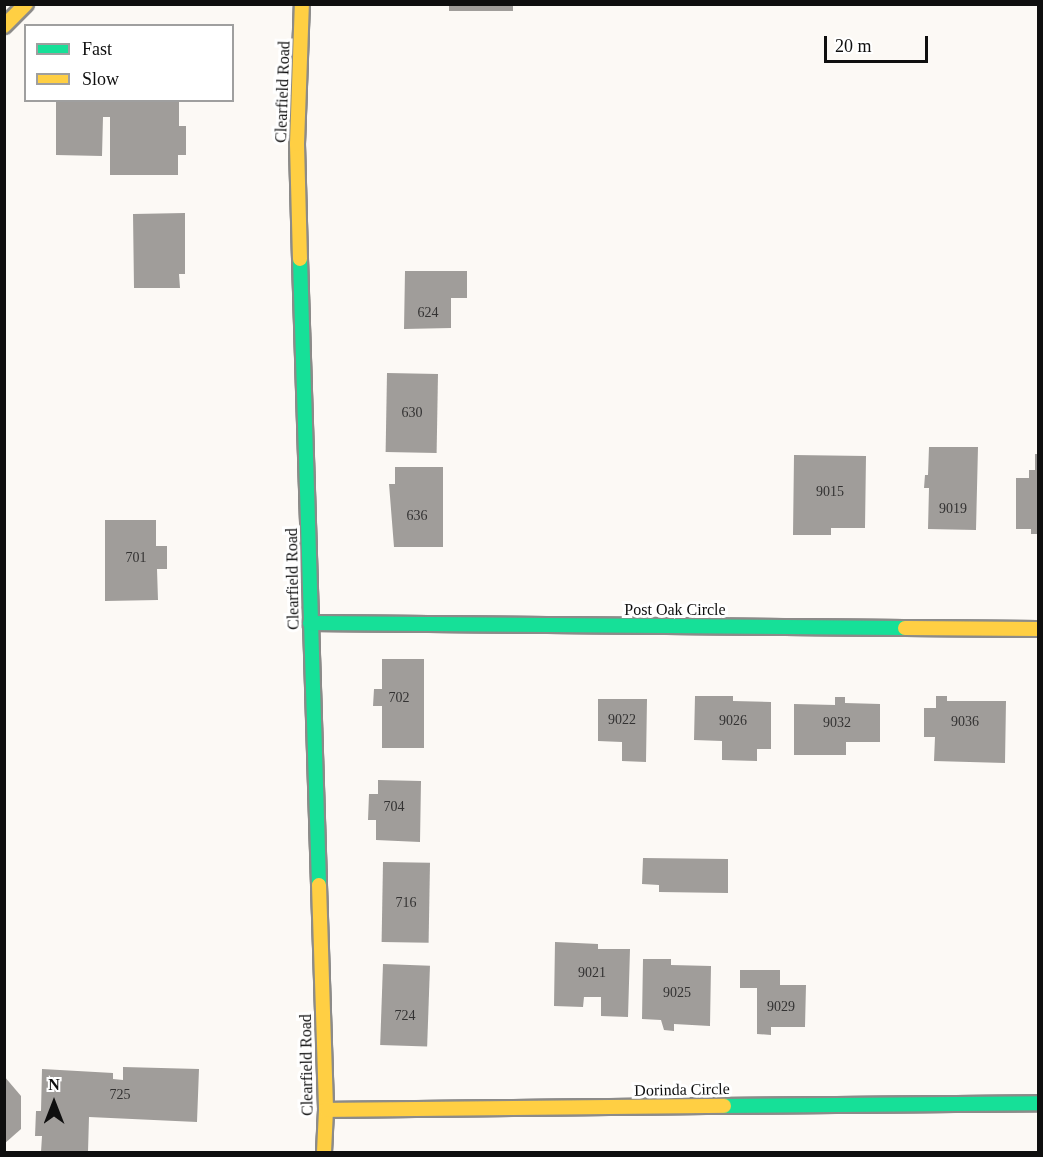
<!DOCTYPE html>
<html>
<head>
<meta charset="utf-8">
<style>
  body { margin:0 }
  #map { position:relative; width:1043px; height:1157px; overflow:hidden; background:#fcf9f5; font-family:"Times New Roman",serif }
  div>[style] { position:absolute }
  .building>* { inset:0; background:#a09d9a; transform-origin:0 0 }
  .roads { filter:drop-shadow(2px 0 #8c8b89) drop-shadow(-2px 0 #8c8b89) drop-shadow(0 2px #8c8b89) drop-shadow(0 -2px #8c8b89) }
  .fast>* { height:14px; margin:-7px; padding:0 7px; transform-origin:7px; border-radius:7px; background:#16e098 }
  .slow>* { height:14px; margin:-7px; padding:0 7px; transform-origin:7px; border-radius:7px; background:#ffcf43 }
  span { translate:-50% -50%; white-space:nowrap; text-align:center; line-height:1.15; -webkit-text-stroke:6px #fff; paint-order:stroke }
  .number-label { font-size:14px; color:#333232 }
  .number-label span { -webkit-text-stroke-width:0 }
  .street-label { font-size:16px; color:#0f0f0f }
  .frame { position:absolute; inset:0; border:6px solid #0f0f0f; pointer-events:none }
  .legend { position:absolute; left:24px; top:24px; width:210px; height:78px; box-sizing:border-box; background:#fff; border:2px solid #9f9f9f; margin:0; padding:8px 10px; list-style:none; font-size:18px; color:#0f0f0f }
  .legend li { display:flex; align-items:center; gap:12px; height:30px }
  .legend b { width:30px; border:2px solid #9f9f9f }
  .north { position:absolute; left:24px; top:1073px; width:60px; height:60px; -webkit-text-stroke:4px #fff; paint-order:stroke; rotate:0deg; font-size:16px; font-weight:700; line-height:24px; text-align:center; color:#0f0f0f }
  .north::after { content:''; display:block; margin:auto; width:21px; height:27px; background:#0f0f0f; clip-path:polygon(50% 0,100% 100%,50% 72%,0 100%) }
  .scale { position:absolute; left:824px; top:36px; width:104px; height:27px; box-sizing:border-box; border:3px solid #0f0f0f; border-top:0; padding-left:8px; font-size:18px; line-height:21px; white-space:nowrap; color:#0f0f0f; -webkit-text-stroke:4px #fff; paint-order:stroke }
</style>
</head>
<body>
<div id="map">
  <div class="building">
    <i style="left:449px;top:4px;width:64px;height:7px"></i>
    <i style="clip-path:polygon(56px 100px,179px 100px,179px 126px,186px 126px,186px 155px,178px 155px,178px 175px,110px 175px,110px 117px,103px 117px,102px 156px,56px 155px)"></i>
    <i style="clip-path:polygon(185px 213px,185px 274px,179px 274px,180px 288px,134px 288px,133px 214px)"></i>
    <i style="clip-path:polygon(405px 271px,467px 271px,467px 298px,451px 298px,451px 328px,404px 329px)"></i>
    <i style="left:387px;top:373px;width:51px;height:79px;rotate:1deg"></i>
    <i style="clip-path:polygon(929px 447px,978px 447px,976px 530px,928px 529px,929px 488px,924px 488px,925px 475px,928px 475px)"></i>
    <i style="clip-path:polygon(1035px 454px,1038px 454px,1038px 534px,1031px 534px,1031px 529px,1016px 529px,1016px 478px,1029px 478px,1029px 470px,1035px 470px)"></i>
    <i style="clip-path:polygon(794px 455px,866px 456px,865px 528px,831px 528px,831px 535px,793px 535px)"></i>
    <i style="clip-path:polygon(395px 467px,443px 467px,443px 547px,394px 547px,389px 484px,395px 484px)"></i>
    <i style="clip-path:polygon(105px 520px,156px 520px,156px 546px,167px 546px,167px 569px,157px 569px,158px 600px,105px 601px)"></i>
    <i style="clip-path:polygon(382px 659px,424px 659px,424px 748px,382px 748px,382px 706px,373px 706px,374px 689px,382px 689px)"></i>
    <i style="clip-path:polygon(695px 696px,733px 696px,733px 701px,771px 702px,771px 749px,757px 749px,757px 761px,722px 760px,722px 741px,694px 740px)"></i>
    <i style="clip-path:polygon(936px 696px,947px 696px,947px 701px,1006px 701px,1005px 763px,934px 761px,935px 737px,924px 737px,924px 708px,936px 708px)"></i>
    <i style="clip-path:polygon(835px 697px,845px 697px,845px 703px,880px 704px,880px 742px,846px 742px,846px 755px,794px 755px,794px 704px,835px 705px)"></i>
    <i style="clip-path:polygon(598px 699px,647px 699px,646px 762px,622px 761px,622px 742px,598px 741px)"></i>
    <i style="clip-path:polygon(378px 780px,421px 781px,420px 842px,376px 840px,376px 820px,368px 820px,369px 794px,378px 794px)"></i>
    <i style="clip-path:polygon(643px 858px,728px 859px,728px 893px,659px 892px,659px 885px,642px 884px)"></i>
    <i style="left:383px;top:862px;width:47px;height:80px;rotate:1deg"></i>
    <i style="clip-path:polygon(555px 942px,598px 944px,598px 949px,630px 949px,628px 1017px,601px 1016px,601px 997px,584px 997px,583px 1007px,554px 1006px)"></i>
    <i style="clip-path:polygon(643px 959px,671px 959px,671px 965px,711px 966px,710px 1026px,674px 1024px,674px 1031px,664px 1030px,661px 1020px,642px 1019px)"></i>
    <i style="left:383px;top:964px;width:47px;height:81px;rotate:2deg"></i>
    <i style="clip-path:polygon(740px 970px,780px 970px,780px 985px,806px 985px,805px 1027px,771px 1027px,771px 1035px,757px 1034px,757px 988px,740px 988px)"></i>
    <i style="clip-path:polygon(123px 1067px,199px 1069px,197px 1122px,89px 1117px,88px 1152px,41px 1152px,42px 1136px,35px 1136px,36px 1111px,41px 1111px,42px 1069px,113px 1073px,113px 1079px,123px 1080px)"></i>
    <i style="clip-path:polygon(4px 1076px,21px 1096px,21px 1129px,4px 1144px)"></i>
  </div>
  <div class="roads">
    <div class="fast">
      <i style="left:300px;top:259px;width:626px;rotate:88.26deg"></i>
      <i style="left:310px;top:623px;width:595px;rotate:0.48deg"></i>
      <i style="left:724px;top:1106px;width:314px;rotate:-0.5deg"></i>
    </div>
    <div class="slow">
      <i style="left:4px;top:26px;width:31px;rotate:-45deg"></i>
      <i style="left:300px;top:259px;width:115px;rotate:-91.5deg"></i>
      <i style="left:297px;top:144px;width:140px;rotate:-88deg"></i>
      <i style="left:905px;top:628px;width:133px;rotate:0.4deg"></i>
      <i style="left:319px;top:885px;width:225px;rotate:88.2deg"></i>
      <i style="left:326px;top:1110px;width:42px;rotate:92.7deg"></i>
      <i style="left:326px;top:1110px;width:398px;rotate:-0.6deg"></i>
    </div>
  </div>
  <div class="number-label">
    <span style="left:428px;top:313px">624</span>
    <span style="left:412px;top:413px">630</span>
    <span style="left:830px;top:492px">9015</span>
    <span style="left:953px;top:509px">9019</span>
    <span style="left:417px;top:516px">636</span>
    <span style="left:136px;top:558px">701</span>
    <span style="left:399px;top:698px">702</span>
    <span style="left:622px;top:720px">9022</span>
    <span style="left:733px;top:721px">9026</span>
    <span style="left:965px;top:722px">9036</span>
    <span style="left:837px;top:723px">9032</span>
    <span style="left:394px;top:807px">704</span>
    <span style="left:406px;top:903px">716</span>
    <span style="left:592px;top:973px">9021</span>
    <span style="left:677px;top:993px">9025</span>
    <span style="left:781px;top:1007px">9029</span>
    <span style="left:405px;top:1016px">724</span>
    <span style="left:120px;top:1095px">725</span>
  </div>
  <div class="street-label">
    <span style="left:283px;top:92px;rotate:-88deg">Clearfield Road</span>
    <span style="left:293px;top:579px;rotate:-91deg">Clearfield Road</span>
    <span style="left:675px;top:610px">Post Oak Circle</span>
    <span style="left:307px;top:1065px;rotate:-91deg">Clearfield Road</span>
    <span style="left:682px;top:1090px;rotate:-1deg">Dorinda Circle</span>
  </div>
  <div class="frame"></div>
  <ul class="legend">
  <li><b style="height:8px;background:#16e098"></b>Fast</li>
  <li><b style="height:8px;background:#ffcf43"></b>Slow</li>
  </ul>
  <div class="north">N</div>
  <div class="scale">20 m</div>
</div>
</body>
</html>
